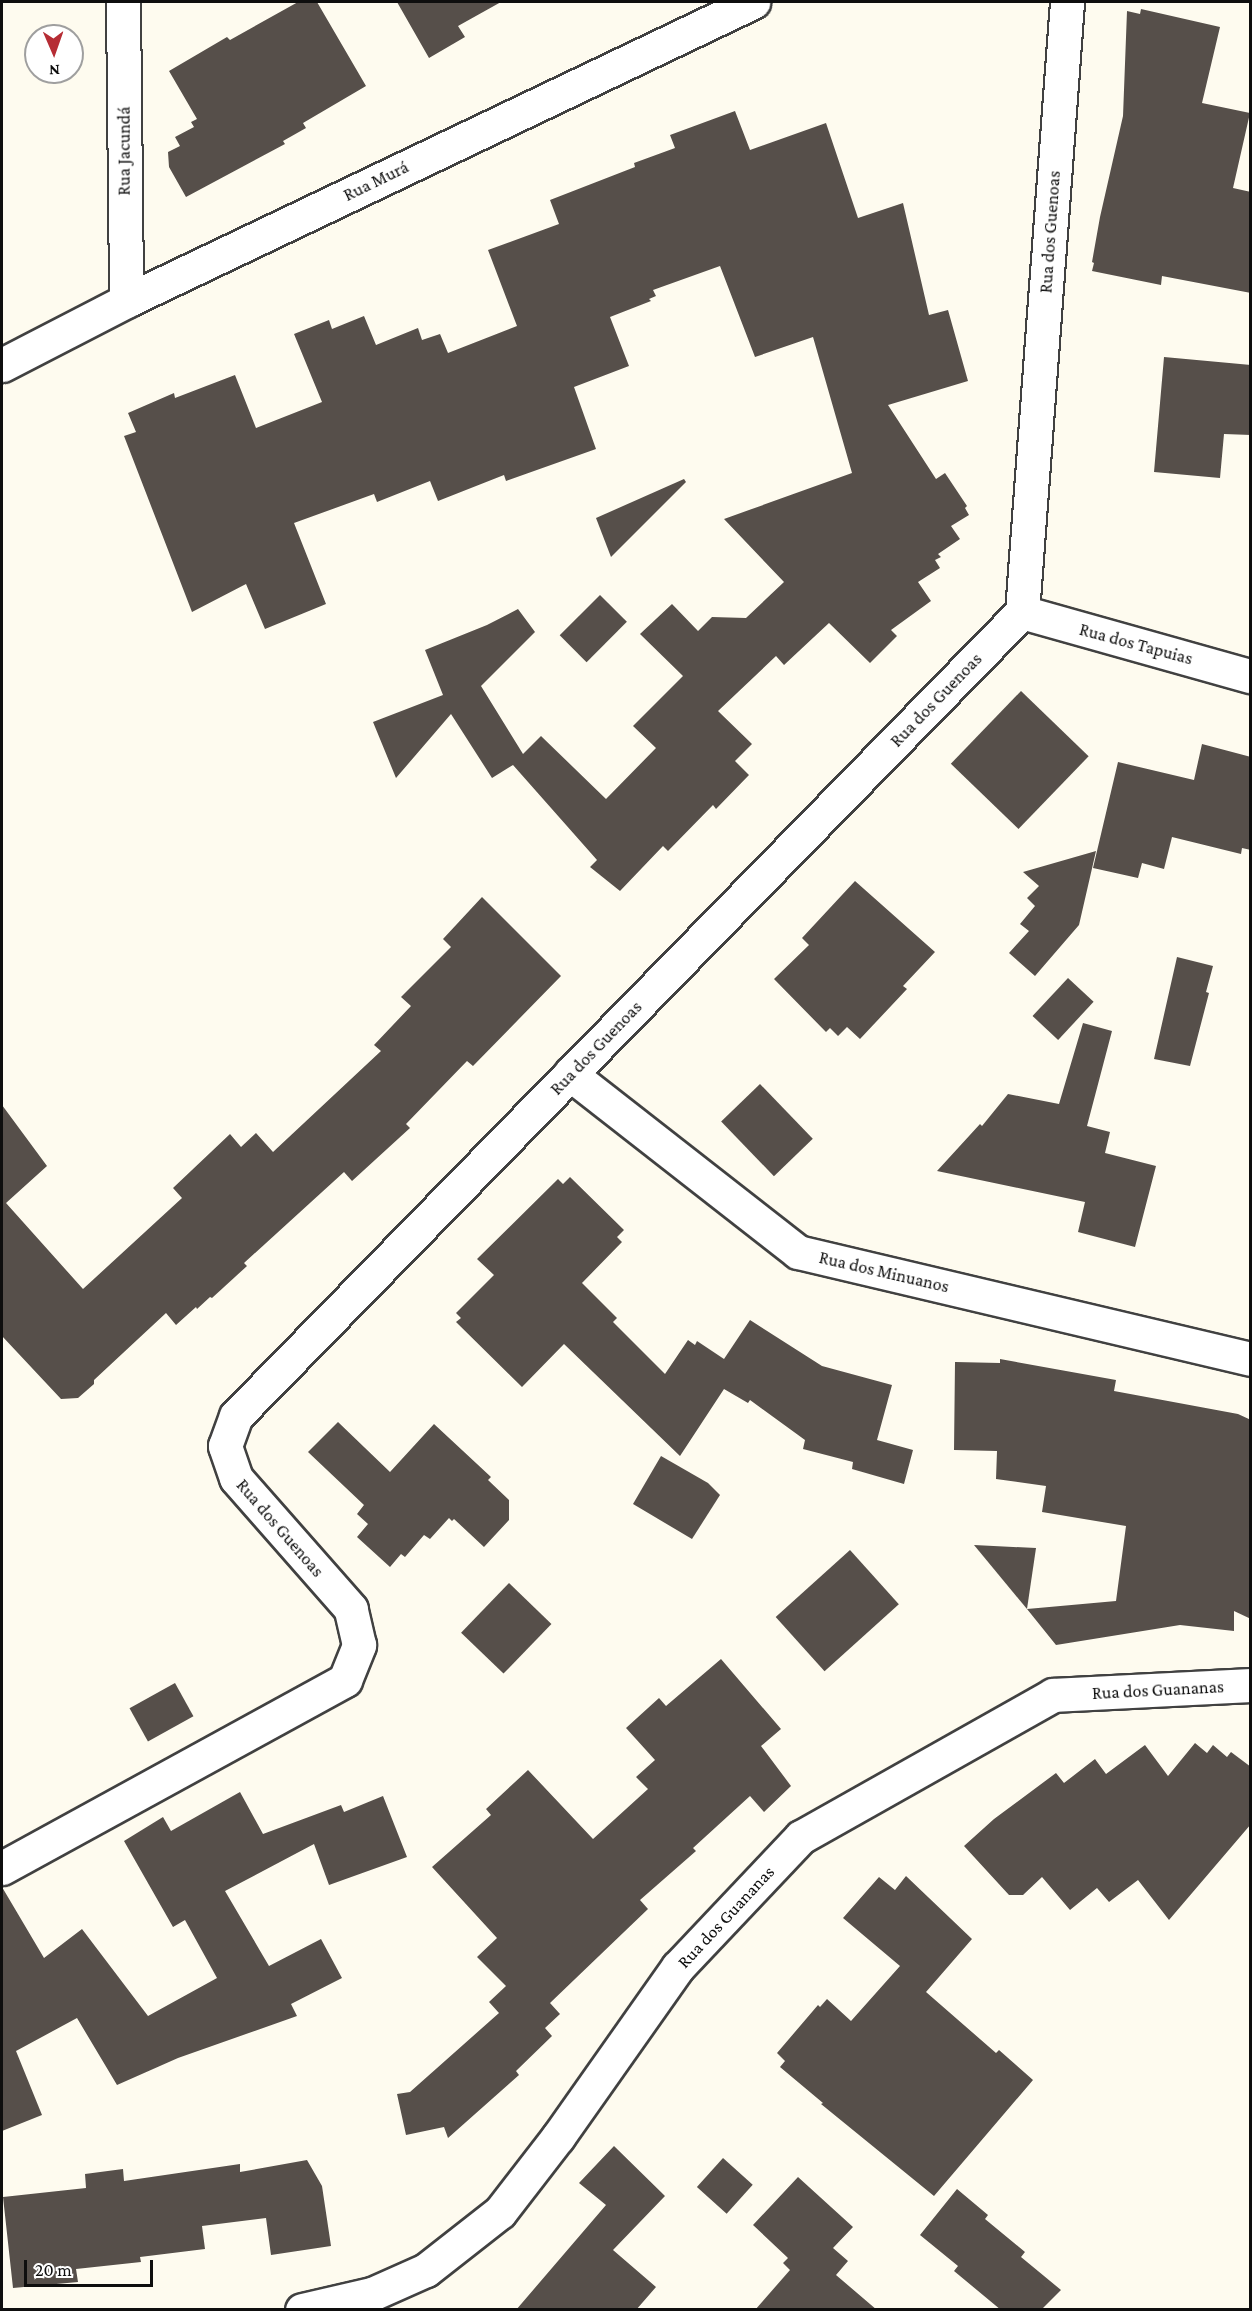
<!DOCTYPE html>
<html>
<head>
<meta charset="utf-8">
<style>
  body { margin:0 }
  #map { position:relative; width:1252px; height:2311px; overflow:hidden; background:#fefbef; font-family:"Crimson Pro",serif }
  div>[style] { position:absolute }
  .building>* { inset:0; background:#564f4a; transform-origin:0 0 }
  .roads { filter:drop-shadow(2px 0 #414141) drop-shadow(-2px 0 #414141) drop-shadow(0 2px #414141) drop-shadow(0 -2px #414141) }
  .street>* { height:33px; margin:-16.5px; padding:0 16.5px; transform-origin:16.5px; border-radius:16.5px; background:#fff }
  span { translate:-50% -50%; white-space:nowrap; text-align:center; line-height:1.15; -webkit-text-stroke:6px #fff; paint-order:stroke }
  .street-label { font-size:18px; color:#0e0e0e }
  .frame { position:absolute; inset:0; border:3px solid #0e0e0e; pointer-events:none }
  .north { position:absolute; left:24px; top:24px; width:60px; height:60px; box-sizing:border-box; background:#fff; border:2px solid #9f9f9f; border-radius:50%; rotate:178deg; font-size:16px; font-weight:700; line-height:24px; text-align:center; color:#0e0e0e }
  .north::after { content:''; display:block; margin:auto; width:21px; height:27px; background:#b62d35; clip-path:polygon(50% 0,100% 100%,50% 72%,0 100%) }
  .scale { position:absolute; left:24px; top:2260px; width:129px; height:27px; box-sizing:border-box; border:3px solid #0e0e0e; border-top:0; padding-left:8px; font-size:18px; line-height:21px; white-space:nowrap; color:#0e0e0e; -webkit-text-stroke:4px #fff; paint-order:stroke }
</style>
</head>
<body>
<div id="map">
  <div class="building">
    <i style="clip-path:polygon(298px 2px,317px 2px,366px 86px,303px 123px,306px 128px,283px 141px,285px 144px,186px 197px,169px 167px,168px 152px,180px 146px,175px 137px,194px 127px,191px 122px,197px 119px,169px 71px,227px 37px,230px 40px)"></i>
    <i style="clip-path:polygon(397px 2px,501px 2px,458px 26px,465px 37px,429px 58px)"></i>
    <i style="clip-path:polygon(1141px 9px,1220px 27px,1202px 103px,1250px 113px,1233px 188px,1251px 192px,1251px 293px,1162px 276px,1161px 285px,1092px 271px,1094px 263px,1092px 262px,1100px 217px,1123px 116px,1127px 11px,1140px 14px)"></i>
    <i style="clip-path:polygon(735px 111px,750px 150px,826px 123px,858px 218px,903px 203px,929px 315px,948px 310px,968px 381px,888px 405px,936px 479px,945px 473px,967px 506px,965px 508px,969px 515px,951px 526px,960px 539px,938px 554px,941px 557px,935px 560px,940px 568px,918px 582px,931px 601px,891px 630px,897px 636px,870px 663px,829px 623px,784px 665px,776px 656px,718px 711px,752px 744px,735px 761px,749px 775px,716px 809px,713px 805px,668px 851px,663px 846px,620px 891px,590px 867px,597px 860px,513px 765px,492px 778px,451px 714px,396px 778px,373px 722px,443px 695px,425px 650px,487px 625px,518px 609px,535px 632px,481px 686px,523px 754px,541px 736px,606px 799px,656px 748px,633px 726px,683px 676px,640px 634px,672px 604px,698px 631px,712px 617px,746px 618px,784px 582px,724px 519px,852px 473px,813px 337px,755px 357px,720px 266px,653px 290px,656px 296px,649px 299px,651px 301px,610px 317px,629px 366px,574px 387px,596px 449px,506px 481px,504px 475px,438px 501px,430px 481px,377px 502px,374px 494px,294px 523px,326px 604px,265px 629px,246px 584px,192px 612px,124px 436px,136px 432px,128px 413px,174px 393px,175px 398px,235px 375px,256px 428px,322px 402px,294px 334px,329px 320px,332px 329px,364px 316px,376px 345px,418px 328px,422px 340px,440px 334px,448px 353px,517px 326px,488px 250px,559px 224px,550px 200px,635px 167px,634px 163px,675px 148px,670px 135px)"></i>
    <i style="clip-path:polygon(1164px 357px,1251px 365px,1251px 435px,1224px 434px,1220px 478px,1154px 472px)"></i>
    <i style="clip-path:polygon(684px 479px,686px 482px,611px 557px,596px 518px)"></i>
    <i style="left:600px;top:595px;width:38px;height:57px;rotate:45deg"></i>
    <i style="left:1021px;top:691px;width:94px;height:101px;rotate:44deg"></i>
    <i style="clip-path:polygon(1202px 744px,1251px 757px,1251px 850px,1242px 848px,1241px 854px,1172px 837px,1164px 869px,1142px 863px,1138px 878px,1093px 868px,1118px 762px,1194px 780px)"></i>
    <i style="clip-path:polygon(1096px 851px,1079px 925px,1035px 976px,1009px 953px,1029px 931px,1020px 924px,1035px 906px,1027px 898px,1039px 886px,1023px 872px)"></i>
    <i style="clip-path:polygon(855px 881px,935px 952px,903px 986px,907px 989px,860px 1039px,847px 1027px,838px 1036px,830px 1028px,826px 1032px,774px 979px,809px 945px,802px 938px)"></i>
    <i style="clip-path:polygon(482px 897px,561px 976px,473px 1066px,467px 1061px,406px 1124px,410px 1128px,352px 1181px,344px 1172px,244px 1263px,247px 1266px,212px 1298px,210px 1297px,197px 1309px,196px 1307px,176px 1325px,166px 1313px,94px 1380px,94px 1384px,78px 1398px,61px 1399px,2px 1336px,2px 1105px,47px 1166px,6px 1203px,83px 1289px,182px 1198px,173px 1188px,230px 1134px,241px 1147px,256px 1133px,273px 1152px,381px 1051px,374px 1045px,411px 1006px,401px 997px,451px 947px,443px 939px)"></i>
    <i style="clip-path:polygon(1177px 957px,1213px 966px,1206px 992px,1209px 993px,1190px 1066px,1154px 1059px)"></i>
    <i style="left:1068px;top:978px;width:35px;height:52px;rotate:43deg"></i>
    <i style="clip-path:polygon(1083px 1023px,1112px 1031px,1087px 1126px,1110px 1132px,1105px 1153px,1156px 1166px,1135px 1247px,1078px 1232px,1085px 1202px,937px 1171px,980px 1124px,982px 1126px,1008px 1094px,1059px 1104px)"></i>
    <i style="left:760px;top:1084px;width:76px;height:54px;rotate:46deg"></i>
    <i style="clip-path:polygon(570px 1177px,624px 1230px,617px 1237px,622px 1242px,582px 1283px,617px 1318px,613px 1322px,665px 1374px,688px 1340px,695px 1345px,697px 1341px,724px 1359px,750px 1320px,822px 1366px,892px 1385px,877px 1440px,913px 1450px,904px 1484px,852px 1469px,853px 1462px,803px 1449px,805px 1440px,750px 1400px,748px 1403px,724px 1389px,680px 1456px,564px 1344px,522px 1387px,456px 1322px,461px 1318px,456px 1313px,494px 1275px,477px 1259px,558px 1179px,563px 1184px)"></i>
    <i style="clip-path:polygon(1000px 1359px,1116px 1380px,1114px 1391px,1238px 1414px,1251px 1420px,1251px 1619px,1234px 1611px,1234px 1631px,1180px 1625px,1056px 1645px,1027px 1609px,1116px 1601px,1126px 1526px,1042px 1512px,1046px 1486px,996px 1479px,997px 1451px,954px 1450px,955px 1362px,1000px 1363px)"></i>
    <i style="clip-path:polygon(338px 1422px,390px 1472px,434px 1424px,491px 1477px,488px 1480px,509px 1500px,509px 1520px,484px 1547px,454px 1519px,452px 1521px,449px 1518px,430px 1539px,424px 1535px,405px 1557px,401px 1554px,390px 1567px,357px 1537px,368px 1524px,357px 1514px,364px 1505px,308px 1452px)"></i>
    <i style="clip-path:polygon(661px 1456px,708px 1483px,720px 1495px,692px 1539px,633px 1504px)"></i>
    <i style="clip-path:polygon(974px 1545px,1036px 1548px,1027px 1609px)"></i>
    <i style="left:850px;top:1550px;width:73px;height:100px;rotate:48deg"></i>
    <i style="left:509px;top:1583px;width:59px;height:69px;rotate:44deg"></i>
    <i style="clip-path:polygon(721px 1659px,781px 1729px,761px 1746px,791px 1786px,764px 1812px,750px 1796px,693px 1848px,696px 1851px,640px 1900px,648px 1909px,550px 2003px,560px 2014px,545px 2028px,552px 2036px,516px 2071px,519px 2075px,448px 2138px,444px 2127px,406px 2135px,397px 2094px,410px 2092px,499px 2013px,489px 2002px,506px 1986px,477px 1957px,497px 1938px,432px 1867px,491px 1815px,486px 1809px,528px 1770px,593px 1839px,648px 1789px,636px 1777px,655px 1760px,626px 1728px,659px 1698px,666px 1706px)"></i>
    <i style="left:175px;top:1683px;width:38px;height:52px;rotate:61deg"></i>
    <i style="clip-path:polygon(1195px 1743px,1207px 1753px,1213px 1745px,1227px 1757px,1231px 1752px,1251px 1767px,1251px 1824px,1169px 1920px,1138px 1880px,1109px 1902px,1097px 1888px,1070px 1910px,1042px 1877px,1023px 1895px,1009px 1895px,964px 1846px,994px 1819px,1056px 1773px,1064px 1783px,1095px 1759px,1106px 1774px,1145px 1745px,1168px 1776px)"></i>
    <i style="clip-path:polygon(240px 1792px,263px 1834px,341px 1805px,344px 1812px,383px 1796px,407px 1857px,329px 1885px,314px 1844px,225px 1891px,269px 1966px,321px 1939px,342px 1978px,291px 2004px,297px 2016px,178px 2058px,117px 2085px,77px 2018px,16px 2051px,42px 2115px,2px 2131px,2px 1887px,44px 1958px,82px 1929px,148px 2016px,217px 1978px,185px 1920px,173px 1927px,124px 1841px,163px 1817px,171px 1831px)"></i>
    <i style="clip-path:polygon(906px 1876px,972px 1939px,926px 1992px,996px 2053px,999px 2050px,1033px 2080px,934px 2196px,821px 2104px,823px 2103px,780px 2067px,785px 2061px,777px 2053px,818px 2005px,820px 2007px,827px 1999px,851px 2021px,900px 1966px,843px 1918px,879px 1877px,895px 1890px)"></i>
    <i style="clip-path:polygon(614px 2146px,665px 2196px,613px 2250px,656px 2287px,636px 2310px,516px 2310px,606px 2205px,579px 2183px)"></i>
    <i style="left:723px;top:2158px;width:40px;height:39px;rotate:42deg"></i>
    <i style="clip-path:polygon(307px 2160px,322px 2186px,331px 2246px,271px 2255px,266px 2218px,202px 2226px,205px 2249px,140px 2257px,141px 2262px,76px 2269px,78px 2282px,13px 2288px,3px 2197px,86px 2188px,85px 2174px,123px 2169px,124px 2181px,240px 2164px,240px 2172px)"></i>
    <i style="clip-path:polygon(798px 2177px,853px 2227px,833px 2248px,848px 2261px,836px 2275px,877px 2310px,755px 2310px,790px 2270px,783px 2263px,788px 2258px,753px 2225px)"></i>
    <i style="clip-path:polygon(957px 2189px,988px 2215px,985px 2219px,1025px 2252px,1021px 2257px,1061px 2290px,1041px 2310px,1001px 2310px,954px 2271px,958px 2266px,920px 2235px)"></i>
  </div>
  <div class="roads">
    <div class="street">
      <i style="left:123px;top:2px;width:299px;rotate:89.4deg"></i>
      <i style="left:2px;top:365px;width:140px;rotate:-27.3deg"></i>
      <i style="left:126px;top:301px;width:695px;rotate:-25.5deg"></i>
      <i style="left:1022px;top:612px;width:237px;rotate:15.7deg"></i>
      <i style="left:570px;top:1074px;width:289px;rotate:38deg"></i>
      <i style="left:798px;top:1252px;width:464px;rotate:13.3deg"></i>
      <i style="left:2px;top:1868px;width:391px;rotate:-28.7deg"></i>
      <i style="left:345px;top:1680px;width:38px;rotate:-68deg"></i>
      <i style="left:359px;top:1645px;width:37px;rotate:-103deg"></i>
      <i style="left:351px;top:1609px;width:174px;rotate:-131.3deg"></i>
      <i style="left:236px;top:1478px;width:34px;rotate:-109deg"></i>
      <i style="left:225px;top:1446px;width:32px;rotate:-70deg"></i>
      <i style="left:236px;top:1416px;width:1124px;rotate:-45.65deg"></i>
      <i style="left:1022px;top:612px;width:612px;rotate:-85.78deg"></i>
      <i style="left:302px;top:2310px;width:72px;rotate:-12.9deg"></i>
      <i style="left:372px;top:2294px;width:59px;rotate:-24deg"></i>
      <i style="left:426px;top:2270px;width:94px;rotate:-38.1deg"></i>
      <i style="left:500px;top:2212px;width:95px;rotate:-52.3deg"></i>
      <i style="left:558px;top:2137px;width:208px;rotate:-54.8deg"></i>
      <i style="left:678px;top:1967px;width:179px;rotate:-46.6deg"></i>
      <i style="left:801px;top:1837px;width:289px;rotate:-29.4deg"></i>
      <i style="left:1053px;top:1695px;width:197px;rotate:-2.9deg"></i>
    </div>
  </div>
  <div class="street-label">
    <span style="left:124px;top:151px;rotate:-90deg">Rua Jacundá</span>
    <span style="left:376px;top:181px;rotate:-26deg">Rua Murá</span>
    <span style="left:1050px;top:232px;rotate:-86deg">Rua dos Guenoas</span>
    <span style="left:1136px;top:644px;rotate:15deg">Rua dos Tapuias</span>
    <span style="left:936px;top:700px;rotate:-46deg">Rua dos Guenoas</span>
    <span style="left:596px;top:1048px;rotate:-46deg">Rua dos Guenoas</span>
    <span style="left:884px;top:1272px;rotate:13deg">Rua dos Minuanos</span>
    <span style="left:280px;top:1528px;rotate:49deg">Rua dos Guenoas</span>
    <span style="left:1158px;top:1690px;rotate:-3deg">Rua dos Guananas</span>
    <span style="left:726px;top:1917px;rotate:-47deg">Rua dos Guananas</span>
  </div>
  <div class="frame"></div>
  <div class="north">N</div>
  <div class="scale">20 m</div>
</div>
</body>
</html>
